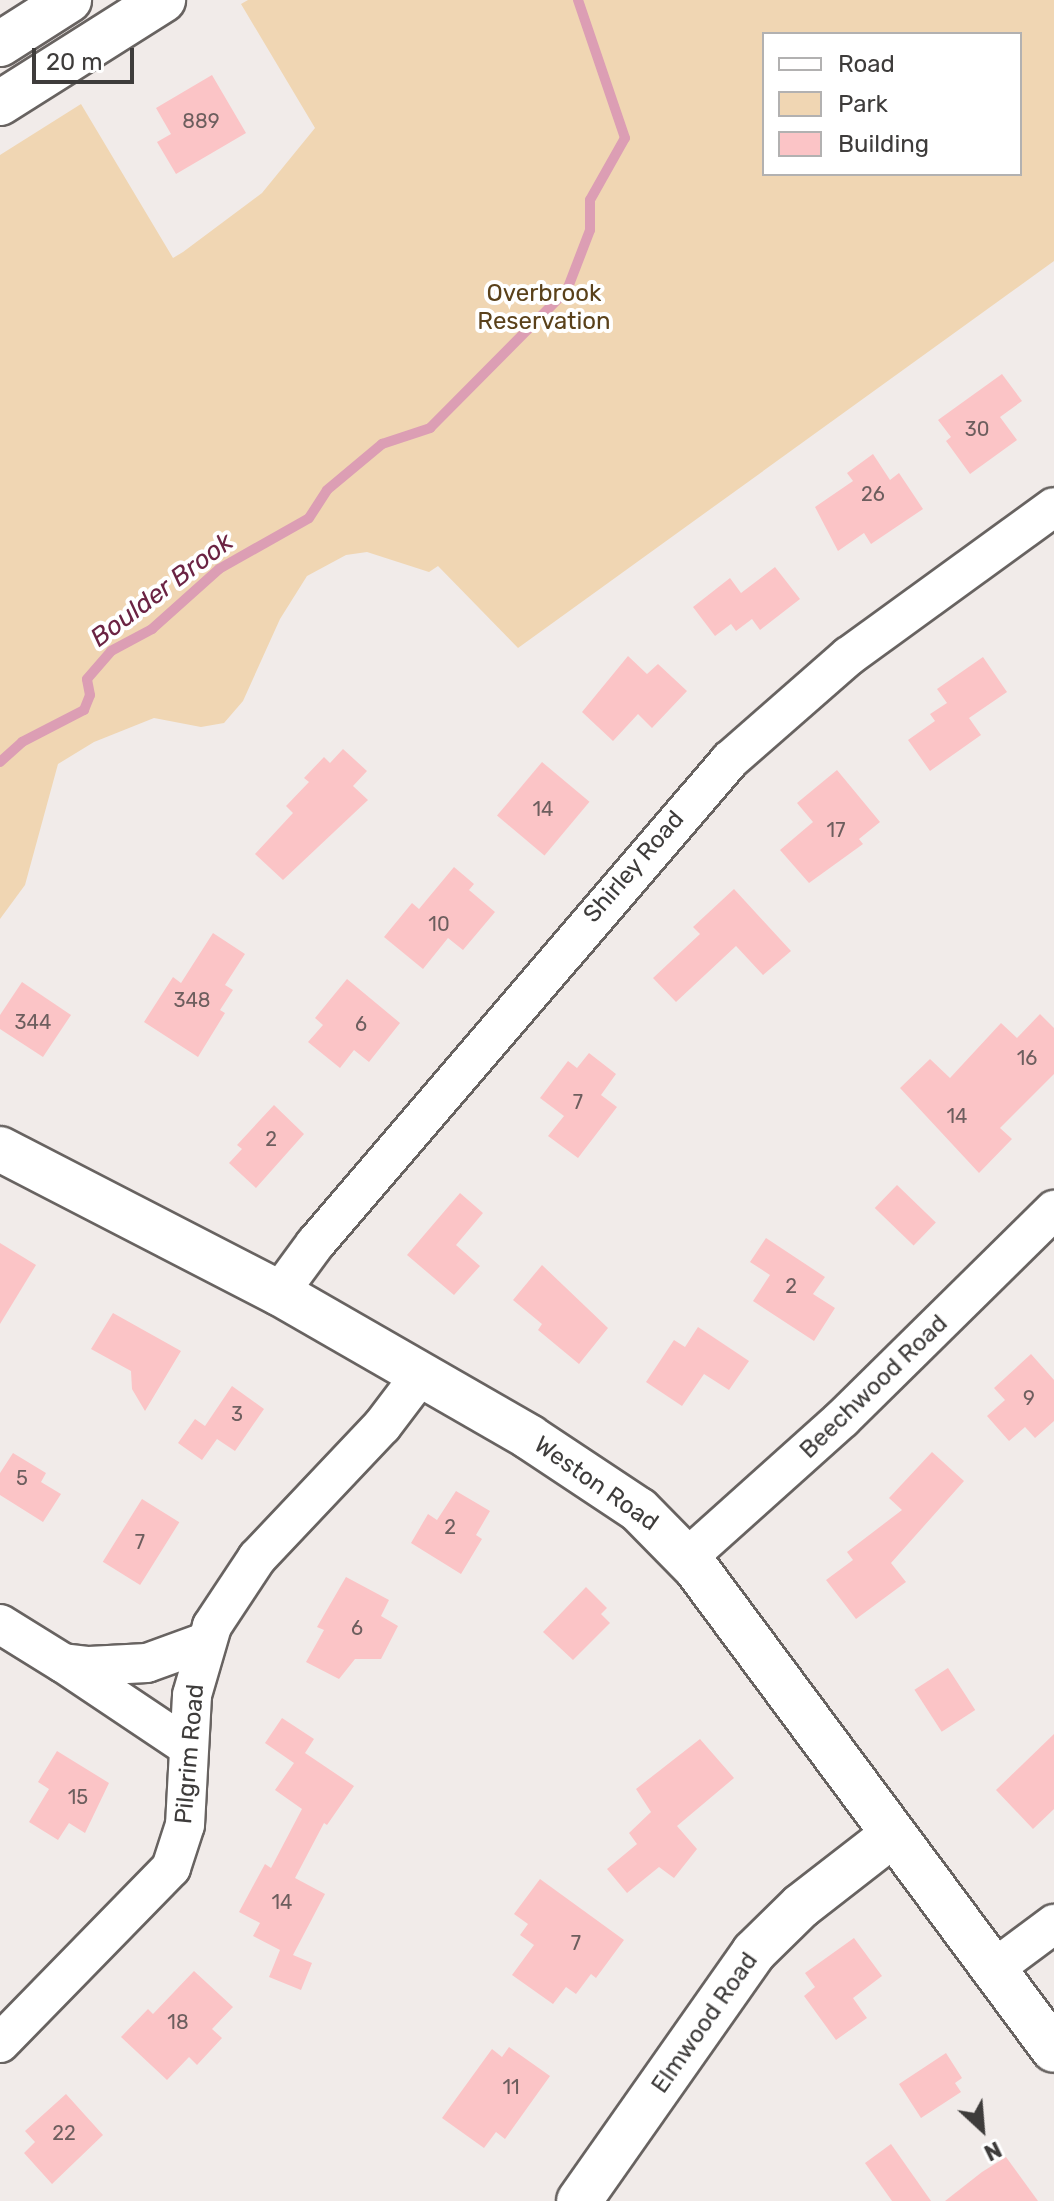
<!DOCTYPE html>
<html>
<head>
<meta charset="utf-8">
<style>
  body { margin:0 }
  #map { position:relative; width:1054px; height:2201px; overflow:hidden; background:#f1ebe9; font-family:Rubik,sans-serif }
  div>[style] { position:absolute }
  .green>* { inset:0; background:#f0d6b3 }
  .stream>* { height:10px; margin:-5px; padding:0 5px; transform-origin:5px; border-radius:5px; background:#dc9eb4 }
  .building>* { inset:0; background:#fbc4c6; transform-origin:0 0 }
  .roads { filter:drop-shadow(2px 0 #686361) drop-shadow(-2px 0 #686361) drop-shadow(0 2px #686361) drop-shadow(0 -2px #686361) }
  .minor>* { height:38px; margin:-19px; padding:0 19px; transform-origin:19px; border-radius:19px; background:#fff }
  .tertiary>* { height:44px; margin:-22px; padding:0 22px; transform-origin:22px; border-radius:22px; background:#fff }
  .secondary>* { height:44px; margin:-22px; padding:0 22px; transform-origin:22px; border-radius:22px; background:#fff }
  .trunk>* { height:44px; margin:-22px; padding:0 22px; transform-origin:22px; border-radius:22px; background:#fff }
  span { translate:-50% -50%; white-space:nowrap; text-align:center; line-height:1.15; -webkit-text-stroke:8px #fff; paint-order:stroke }
  .number-label { font-size:20px; color:#6d5e5e }
  .number-label span { -webkit-text-stroke-width:0 }
  .park-label { font-size:24px; color:#5a411a }
  .street-label { font-size:24px; color:#3e3c3b }
  .water-label { font-size:26px; color:#6b2343; font-style:italic }
  .legend { position:absolute; left:762px; top:32px; width:260px; height:144px; box-sizing:border-box; background:#fff; border:2px solid #b2b1b1; margin:0; padding:10px 14px; list-style:none; font-size:24px; color:#3e3c3b }
  .legend li { display:flex; align-items:center; gap:16px; height:40px }
  .legend b { width:40px; border:2px solid #b2b1b1 }
  .north { position:absolute; left:942px; top:2089px; width:80px; height:80px; -webkit-text-stroke:6px #fff; paint-order:stroke; rotate:154deg; font-size:22px; font-weight:700; line-height:32px; text-align:center; color:#3e3c3b }
  .north::after { content:''; display:block; margin:auto; width:28px; height:36px; background:#3e3c3b; clip-path:polygon(50% 0,100% 100%,50% 72%,0 100%) }
  .scale { position:absolute; left:32px; top:48px; width:102px; height:36px; box-sizing:border-box; border:4px solid #3e3c3b; border-top:0; padding-left:10px; font-size:24px; line-height:28px; white-space:nowrap; color:#3e3c3b; -webkit-text-stroke:6px #fff; paint-order:stroke }
</style>
</head>
<body>
<div id="map">
  <div class="green">
    <i style="clip-path:polygon(evenodd,248px 0,1054px 0,1054px 261px,518px 648px,438px 566px,429px 572px,367px 552px,346px 555px,307px 576px,280px 619px,243px 701px,224px 723px,201px 727px,154px 718px,94px 742px,58px 764px,25px 885px,0 919px,0 155px,81px 104px,173px 258px,183px 252px,262px 193px,315px 128px,241px 4px,248px 0,1020px 34px,1020px 174px,764px 174px,764px 34px,1020px 34px)"></i>
  </div>
  <div class="stream">
    <i style="left:0;top:762px;width:30px;rotate:-42deg"></i>
    <i style="left:22px;top:742px;width:70px;rotate:-27.3deg"></i>
    <i style="left:84px;top:710px;width:16px;rotate:-68deg"></i>
    <i style="left:90px;top:695px;width:16px;rotate:-101deg"></i>
    <i style="left:87px;top:679px;width:37px;rotate:-49deg"></i>
    <i style="left:111px;top:651px;width:47px;rotate:-28.2deg"></i>
    <i style="left:152px;top:629px;width:90px;rotate:-41.8deg"></i>
    <i style="left:219px;top:569px;width:103px;rotate:-29.5deg"></i>
    <i style="left:309px;top:518px;width:33px;rotate:-57deg"></i>
    <i style="left:327px;top:490px;width:72px;rotate:-39.9deg"></i>
    <i style="left:382px;top:444px;width:51px;rotate:-18.4deg"></i>
    <i style="left:430px;top:428px;width:194px;rotate:-45.2deg"></i>
    <i style="left:567px;top:290px;width:64px;rotate:-69deg"></i>
    <i style="left:590px;top:230px;width:30px;rotate:-90deg"></i>
    <i style="left:590px;top:200px;width:71px;rotate:-60.6deg"></i>
    <i style="left:625px;top:138px;width:146px;rotate:-108.8deg"></i>
  </div>
  <div class="building">
    <i style="clip-path:polygon(212px 75px,246px 133px,176px 174px,157px 142px,171px 134px,156px 108px)"></i>
    <i style="clip-path:polygon(1002px 374px,1022px 401px,1000px 417px,1017px 440px,970px 474px,946px 441px,951px 437px,938px 420px)"></i>
    <i style="clip-path:polygon(873px 454px,890px 480px,899px 473px,923px 509px,871px 544px,864px 533px,838px 551px,815px 507px,853px 481px,847px 473px)"></i>
    <i style="clip-path:polygon(775px 567px,800px 599px,760px 630px,752px 619px,736px 631px,731px 624px,715px 636px,693px 607px,730px 578px,741px 593px)"></i>
    <i style="clip-path:polygon(628px 656px,647px 674px,658px 664px,687px 691px,652px 728px,638px 714px,613px 741px,582px 712px)"></i>
    <i style="clip-path:polygon(983px 657px,1007px 692px,969px 718px,981px 735px,930px 771px,908px 740px,935px 721px,930px 714px,947px 703px,937px 689px)"></i>
    <i style="clip-path:polygon(343px 749px,367px 771px,353px 786px,368px 800px,283px 880px,255px 854px,293px 813px,286px 806px,309px 782px,304px 778px,324px 757px,330px 763px)"></i>
    <i style="left:542px;top:762px;width:62px;height:70px;rotate:40deg"></i>
    <i style="clip-path:polygon(837px 770px,880px 822px,859px 839px,863px 844px,809px 883px,780px 850px,813px 822px,797px 803px)"></i>
    <i style="clip-path:polygon(454px 867px,474px 884px,469px 890px,495px 912px,463px 950px,448px 938px,423px 969px,384px 937px,412px 903px,419px 909px)"></i>
    <i style="clip-path:polygon(734px 889px,791px 951px,763px 975px,736px 946px,676px 1002px,653px 978px,700px 934px,693px 927px)"></i>
    <i style="clip-path:polygon(213px 933px,245px 954px,225px 985px,233px 990px,220px 1010px,225px 1013px,198px 1057px,144px 1022px,173px 977px,181px 983px)"></i>
    <i style="clip-path:polygon(347px 979px,400px 1023px,369px 1062px,354px 1050px,340px 1068px,308px 1042px,323px 1025px,315px 1018px)"></i>
    <i style="clip-path:polygon(22px 982px,71px 1015px,43px 1057px,0 1029px,0 1015px)"></i>
    <i style="clip-path:polygon(1040px 1014px,1054px 1028px,1054px 1074px,1000px 1128px,1012px 1139px,979px 1173px,900px 1088px,930px 1059px,950px 1078px,1001px 1023px,1017px 1038px)"></i>
    <i style="clip-path:polygon(589px 1053px,616px 1074px,601px 1095px,617px 1107px,578px 1158px,548px 1136px,564px 1116px,540px 1098px,568px 1061px,577px 1068px)"></i>
    <i style="clip-path:polygon(274px 1105px,304px 1134px,256px 1188px,229px 1163px,242px 1149px,237px 1145px)"></i>
    <i style="left:897px;top:1185px;width:54px;height:32px;rotate:44deg"></i>
    <i style="clip-path:polygon(460px 1193px,483px 1213px,456px 1245px,480px 1266px,454px 1295px,407px 1255px)"></i>
    <i style="clip-path:polygon(766px 1238px,825px 1277px,813px 1294px,835px 1308px,814px 1341px,753px 1301px,770px 1275px,750px 1262px)"></i>
    <i style="clip-path:polygon(0 1243px,36px 1265px,0 1324px)"></i>
    <i style="clip-path:polygon(542px 1265px,608px 1328px,579px 1364px,538px 1330px,542px 1324px,513px 1300px)"></i>
    <i style="clip-path:polygon(113px 1313px,181px 1351px,145px 1411px,132px 1389px,131px 1371px,91px 1349px)"></i>
    <i style="clip-path:polygon(698px 1327px,749px 1361px,729px 1390px,704px 1374px,682px 1406px,646px 1382px,674px 1340px,685px 1347px)"></i>
    <i style="clip-path:polygon(1031px 1354px,1054px 1380px,1054px 1421px,1035px 1438px,1025px 1427px,1009px 1441px,987px 1416px,1005px 1400px,994px 1388px)"></i>
    <i style="clip-path:polygon(232px 1386px,264px 1409px,235px 1451px,217px 1439px,202px 1460px,178px 1443px,195px 1419px,205px 1426px)"></i>
    <i style="clip-path:polygon(932px 1452px,964px 1481px,891px 1563px,906px 1582px,856px 1619px,826px 1580px,853px 1560px,847px 1552px,902px 1510px,889px 1498px)"></i>
    <i style="clip-path:polygon(13px 1453px,46px 1473px,41px 1482px,61px 1494px,43px 1522px,0 1495px,0 1473px)"></i>
    <i style="clip-path:polygon(456px 1491px,490px 1511px,476px 1535px,482px 1539px,461px 1574px,411px 1543px,428px 1514px,437px 1520px)"></i>
    <i style="left:142px;top:1499px;width:44px;height:74px;rotate:32deg"></i>
    <i style="clip-path:polygon(346px 1577px,389px 1600px,381px 1616px,398px 1626px,381px 1659px,355px 1659px,339px 1679px,306px 1662px,324px 1630px,317px 1627px)"></i>
    <i style="clip-path:polygon(586px 1587px,607px 1608px,601px 1614px,610px 1623px,573px 1660px,543px 1632px)"></i>
    <i style="left:948px;top:1668px;width:50px;height:40px;rotate:57deg"></i>
    <i style="clip-path:polygon(282px 1718px,314px 1739px,305px 1753px,354px 1786px,327px 1825px,324px 1823px,295px 1878px,325px 1894px,293px 1955px,312px 1963px,301px 1990px,269px 1977px,280px 1950px,253px 1936px,260px 1923px,239px 1912px,265px 1864px,271px 1868px,302px 1809px,275px 1790px,294px 1763px,265px 1743px)"></i>
    <i style="clip-path:polygon(1054px 1734px,1054px 1809px,1033px 1829px,996px 1790px)"></i>
    <i style="clip-path:polygon(700px 1739px,734px 1778px,677px 1826px,697px 1849px,674px 1878px,659px 1867px,627px 1893px,607px 1869px,637px 1844px,629px 1833px,651px 1812px,636px 1789px)"></i>
    <i style="clip-path:polygon(57px 1751px,109px 1783px,85px 1833px,69px 1823px,58px 1840px,29px 1822px,49px 1789px,38px 1782px)"></i>
    <i style="clip-path:polygon(540px 1879px,624px 1940px,596px 1978px,591px 1974px,576px 1994px,566px 1987px,553px 2004px,512px 1975px,534px 1945px,520px 1935px,528px 1924px,514px 1914px)"></i>
    <i style="clip-path:polygon(854px 1938px,882px 1976px,853px 1998px,867px 2018px,836px 2040px,804px 1996px,815px 1987px,805px 1973px)"></i>
    <i style="clip-path:polygon(194px 1971px,233px 2007px,212px 2029px,222px 2038px,197px 2065px,189px 2057px,167px 2080px,121px 2037px,148px 2009px,153px 2014px)"></i>
    <i style="clip-path:polygon(509px 2047px,550px 2076px,505px 2139px,496px 2132px,484px 2148px,442px 2118px,492px 2049px,502px 2057px)"></i>
    <i style="clip-path:polygon(946px 2053px,962px 2078px,955px 2083px,961px 2092px,921px 2118px,899px 2084px)"></i>
    <i style="clip-path:polygon(66px 2094px,103px 2135px,52px 2184px,24px 2153px,35px 2142px,25px 2131px)"></i>
    <i style="clip-path:polygon(891px 2144px,931px 2201px,892px 2201px,865px 2163px)"></i>
    <i style="clip-path:polygon(1006px 2157px,1038px 2201px,945px 2201px,982px 2172px)"></i>
  </div>
  <div class="roads">
    <div class="minor">
      <i style="left:279px;top:1293px;width:61px;rotate:-53.7deg"></i>
      <i style="left:315px;top:1244px;width:638px;rotate:-49.39deg"></i>
      <i style="left:730px;top:760px;width:158px;rotate:-41.2deg"></i>
      <i style="left:849px;top:656px;width:253px;rotate:-36deg"></i>
      <i style="left:687px;top:1558px;width:208px;rotate:-41.9deg"></i>
      <i style="left:842px;top:1419px;width:298px;rotate:-44.6deg"></i>
      <i style="left:0;top:1624px;width:74px;rotate:31.8deg"></i>
      <i style="left:63px;top:1663px;width:26px;rotate:7deg"></i>
      <i style="left:89px;top:1666px;width:58px;rotate:-3deg"></i>
      <i style="left:147px;top:1663px;width:62px;rotate:-19.9deg"></i>
      <i style="left:66px;top:1665px;width:146px;rotate:33.8deg"></i>
      <i style="left:995px;top:1968px;width:74px;rotate:-36.7deg"></i>
      <i style="left:0;top:2043px;width:245px;rotate:-45.7deg"></i>
      <i style="left:171px;top:1868px;width:45px;rotate:-72deg"></i>
      <i style="left:185px;top:1825px;width:130px;rotate:-86.9deg"></i>
      <i style="left:192px;top:1695px;width:72px;rotate:-73.8deg"></i>
      <i style="left:212px;top:1626px;width:82px;rotate:-56.5deg"></i>
      <i style="left:257px;top:1558px;width:182px;rotate:-46.6deg"></i>
      <i style="left:382px;top:1426px;width:63px;rotate:-52.8deg"></i>
    </div>
    <div class="tertiary">
      <i style="left:579px;top:2201px;width:304px;rotate:-54.9deg"></i>
      <i style="left:754px;top:1952px;width:66px;rotate:-44.4deg"></i>
      <i style="left:801px;top:1906px;width:113px;rotate:-37.8deg"></i>
    </div>
    <div class="secondary">
      <i style="left:0;top:1149px;width:314px;rotate:27.3deg"></i>
      <i style="left:279px;top:1293px;width:289px;rotate:29.9deg"></i>
      <i style="left:529px;top:1437px;width:132px;rotate:33.6deg"></i>
      <i style="left:639px;top:1510px;width:81px;rotate:45.5deg"></i>
      <i style="left:696px;top:1568px;width:600px;rotate:53.4deg"></i>
    </div>
    <div class="trunk">
      <i style="left:0;top:44px;width:82px;rotate:-32.5deg"></i>
      <i style="left:0;top:103px;width:193px;rotate:-32.3deg"></i>
    </div>
  </div>
  <div class="number-label">
    <span style="left:201px;top:121px">889</span>
    <span style="left:977px;top:429px">30</span>
    <span style="left:873px;top:494px">26</span>
    <span style="left:543px;top:809px">14</span>
    <span style="left:836px;top:830px">17</span>
    <span style="left:439px;top:924px">10</span>
    <span style="left:192px;top:1000px">348</span>
    <span style="left:33px;top:1022px">344</span>
    <span style="left:361px;top:1024px">6</span>
    <span style="left:1027px;top:1058px">16</span>
    <span style="left:578px;top:1102px">7</span>
    <span style="left:957px;top:1116px">14</span>
    <span style="left:271px;top:1139px">2</span>
    <span style="left:791px;top:1286px">2</span>
    <span style="left:1029px;top:1398px">9</span>
    <span style="left:237px;top:1414px">3</span>
    <span style="left:22px;top:1478px">5</span>
    <span style="left:450px;top:1527px">2</span>
    <span style="left:140px;top:1542px">7</span>
    <span style="left:357px;top:1628px">6</span>
    <span style="left:78px;top:1797px">15</span>
    <span style="left:282px;top:1902px">14</span>
    <span style="left:576px;top:1943px">7</span>
    <span style="left:178px;top:2022px">18</span>
    <span style="left:511px;top:2087px">11</span>
    <span style="left:64px;top:2133px">22</span>
  </div>
  <div class="park-label">
    <span style="left:544px;top:308px">Overbrook<br>Reservation</span>
  </div>
  <div class="street-label">
    <span style="left:634px;top:867px;rotate:-49deg">Shirley Road</span>
    <span style="left:874px;top:1387px;rotate:-44deg">Beechwood Road</span>
    <span style="left:596px;top:1484px;rotate:35deg">Weston Road</span>
    <span style="left:190px;top:1754px;rotate:-85deg">Pilgrim Road</span>
    <span style="left:705px;top:2023px;rotate:-55deg">Elmwood Road</span>
  </div>
  <div class="water-label">
    <span style="left:162px;top:590px;rotate:-37deg">Boulder Brook</span>
  </div>
  <ul class="legend">
  <li><b style="height:10px;background:#fff"></b>Road</li>
  <li><b style="height:22px;background:#f0d6b3"></b>Park</li>
  <li><b style="height:22px;background:#fbc4c6"></b>Building</li>
  </ul>
  <div class="north">N</div>
  <div class="scale">20 m</div>
</div>
</body>
</html>
